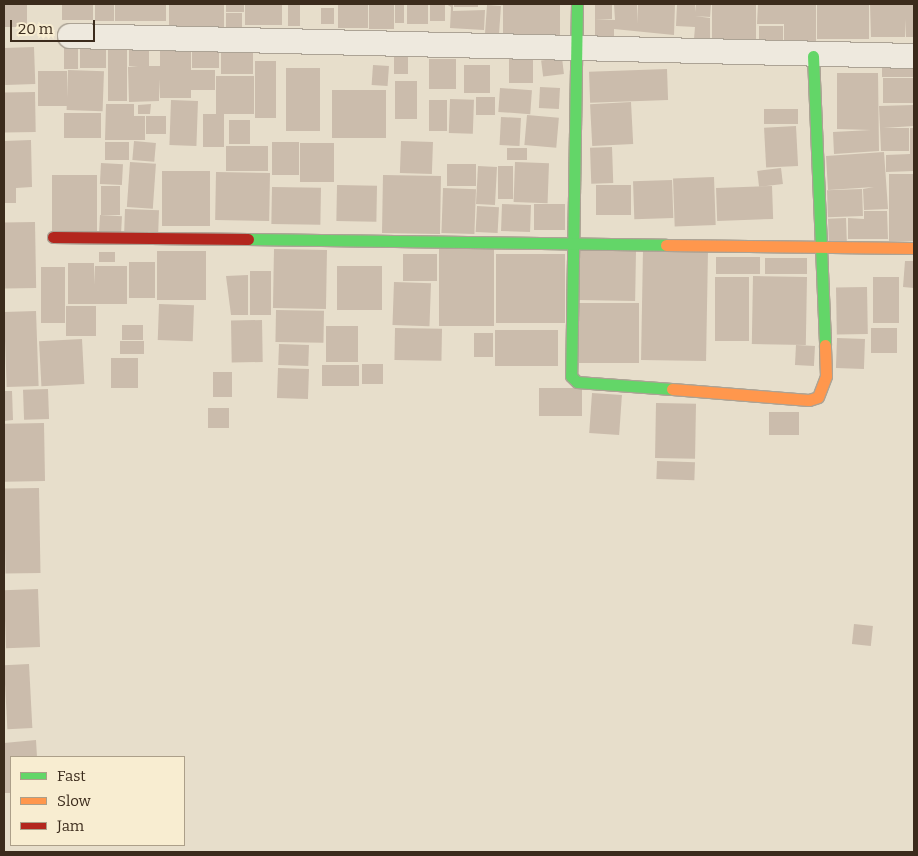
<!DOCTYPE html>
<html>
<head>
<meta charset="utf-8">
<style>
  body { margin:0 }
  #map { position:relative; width:918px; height:856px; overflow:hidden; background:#e7decb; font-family:Bitter,serif }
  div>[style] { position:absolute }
  .building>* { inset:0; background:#cbbcac; transform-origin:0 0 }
  .roads { filter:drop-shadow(1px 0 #aca395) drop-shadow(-1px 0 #aca395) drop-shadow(0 1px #aca395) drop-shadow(0 -1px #aca395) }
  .street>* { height:24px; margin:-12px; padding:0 12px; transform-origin:12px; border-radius:12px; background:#eee9de }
  .fast>* { height:11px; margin:-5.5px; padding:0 5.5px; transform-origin:5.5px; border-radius:5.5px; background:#63d668 }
  .slow>* { height:11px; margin:-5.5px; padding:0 5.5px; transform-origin:5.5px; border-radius:5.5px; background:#ff974d }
  .jam>* { height:11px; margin:-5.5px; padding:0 5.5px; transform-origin:5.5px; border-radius:5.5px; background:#b3261e }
  span { translate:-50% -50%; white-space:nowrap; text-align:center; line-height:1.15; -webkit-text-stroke:5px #f8edd1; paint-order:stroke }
  .frame { position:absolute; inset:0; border:5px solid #3b2b1c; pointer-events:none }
  .legend { position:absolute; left:10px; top:756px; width:175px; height:90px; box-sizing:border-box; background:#f8edd1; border:1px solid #ac9f89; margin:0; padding:6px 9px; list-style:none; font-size:15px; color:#3b2b1c }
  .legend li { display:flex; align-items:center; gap:10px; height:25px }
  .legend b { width:25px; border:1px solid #ac9f89 }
  .scale { position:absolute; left:10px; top:20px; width:85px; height:22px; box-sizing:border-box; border:2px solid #3b2b1c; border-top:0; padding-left:6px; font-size:15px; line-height:18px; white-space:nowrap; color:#3b2b1c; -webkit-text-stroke:4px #f8edd1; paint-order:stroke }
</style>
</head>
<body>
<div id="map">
  <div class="building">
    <i style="left:4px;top:4px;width:23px;height:23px"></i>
    <i style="left:62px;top:4px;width:31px;height:16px"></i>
    <i style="left:95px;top:4px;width:19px;height:17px"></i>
    <i style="left:115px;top:4px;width:51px;height:17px"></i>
    <i style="left:169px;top:4px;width:55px;height:24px"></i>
    <i style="left:226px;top:4px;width:18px;height:8px"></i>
    <i style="left:245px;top:4px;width:37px;height:21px"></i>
    <i style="left:288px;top:4px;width:12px;height:22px"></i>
    <i style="left:338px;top:4px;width:30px;height:24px"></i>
    <i style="left:369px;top:4px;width:25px;height:25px"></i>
    <i style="left:395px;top:4px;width:9px;height:19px"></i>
    <i style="left:407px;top:4px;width:21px;height:20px"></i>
    <i style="left:430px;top:4px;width:15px;height:17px"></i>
    <i style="clip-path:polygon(446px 4px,453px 4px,453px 11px,485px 10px,484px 30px,450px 28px,451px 7px)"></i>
    <i style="left:454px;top:4px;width:24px;height:3px"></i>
    <i style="left:503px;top:4px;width:57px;height:32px"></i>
    <i style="left:595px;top:4px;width:17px;height:15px"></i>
    <i style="clip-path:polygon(614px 4px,637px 4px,638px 24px,638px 4px,675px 4px,674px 35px,614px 29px,614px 43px,595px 42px,595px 19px,615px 20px)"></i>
    <i style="clip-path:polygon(677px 4px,695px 4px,696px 12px,696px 4px,711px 4px,710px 17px,695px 16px,710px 18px,710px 40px,694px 39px,695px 27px,676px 26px)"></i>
    <i style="left:712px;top:4px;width:44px;height:38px"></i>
    <i style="clip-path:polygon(758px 4px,816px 4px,816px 42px,784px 43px,784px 24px,757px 24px)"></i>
    <i style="left:817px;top:4px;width:52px;height:35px"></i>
    <i style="clip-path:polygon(870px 4px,914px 4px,914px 37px,906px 37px,906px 19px,905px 37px,871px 37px)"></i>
    <i style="left:487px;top:5px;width:14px;height:28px;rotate:4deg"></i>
    <i style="left:321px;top:8px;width:13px;height:16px"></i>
    <i style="left:242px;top:13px;width:19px;height:16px;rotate:90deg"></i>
    <i style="left:759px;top:26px;width:24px;height:18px"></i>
    <i style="left:64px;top:45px;width:14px;height:24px"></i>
    <i style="left:34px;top:47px;width:37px;height:30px;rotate:88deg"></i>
    <i style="left:80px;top:47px;width:26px;height:21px"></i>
    <i style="left:192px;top:47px;width:27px;height:21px"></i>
    <i style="clip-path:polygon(160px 48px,191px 48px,191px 98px,160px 98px,159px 79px,159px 101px,129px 102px,128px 67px,138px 66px,129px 66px,129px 50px,149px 50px,149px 66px,160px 66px)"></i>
    <i style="left:221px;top:48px;width:32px;height:26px"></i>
    <i style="left:108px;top:50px;width:19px;height:51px"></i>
    <i style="left:408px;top:57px;width:17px;height:14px;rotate:90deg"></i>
    <i style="left:533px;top:57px;width:26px;height:24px;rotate:90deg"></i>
    <i style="left:562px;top:58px;width:16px;height:21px;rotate:83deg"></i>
    <i style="left:429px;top:59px;width:27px;height:30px"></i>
    <i style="left:914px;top:59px;width:18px;height:32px;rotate:90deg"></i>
    <i style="left:255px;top:61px;width:21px;height:57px"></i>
    <i style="left:373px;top:65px;width:16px;height:20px;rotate:4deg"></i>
    <i style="left:464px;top:65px;width:26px;height:28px"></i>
    <i style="left:286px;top:68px;width:34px;height:63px"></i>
    <i style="left:667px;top:69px;width:31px;height:78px;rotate:88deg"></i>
    <i style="left:68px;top:70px;width:36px;height:40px;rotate:2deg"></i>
    <i style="left:191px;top:70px;width:24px;height:20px"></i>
    <i style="left:38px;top:71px;width:29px;height:35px"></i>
    <i style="clip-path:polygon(837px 73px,878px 73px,879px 151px,834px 154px,833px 132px,871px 130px,837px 129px)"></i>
    <i style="left:216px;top:76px;width:38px;height:38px"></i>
    <i style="left:914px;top:78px;width:25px;height:31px;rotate:90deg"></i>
    <i style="left:417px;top:81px;width:38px;height:22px;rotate:90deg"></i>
    <i style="left:540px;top:87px;width:20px;height:21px;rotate:3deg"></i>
    <i style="left:500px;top:88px;width:32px;height:24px;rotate:4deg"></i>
    <i style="left:386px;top:90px;width:48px;height:54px;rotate:90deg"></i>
    <i style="left:35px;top:92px;width:40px;height:31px;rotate:89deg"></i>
    <i style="left:476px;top:97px;width:19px;height:18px"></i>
    <i style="left:450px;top:99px;width:24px;height:34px;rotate:2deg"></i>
    <i style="left:171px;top:100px;width:27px;height:45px;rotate:2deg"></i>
    <i style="left:429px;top:100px;width:18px;height:31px"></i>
    <i style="left:631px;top:102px;width:42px;height:41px;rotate:87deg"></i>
    <i style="clip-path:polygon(106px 104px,134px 104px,134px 116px,145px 116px,145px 140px,105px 140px)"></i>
    <i style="clip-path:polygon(151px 104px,150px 114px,138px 114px,138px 105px)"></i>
    <i style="clip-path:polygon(914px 105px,914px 126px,883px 128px,909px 128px,909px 151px,881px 151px,879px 106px)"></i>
    <i style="left:798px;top:109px;width:15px;height:34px;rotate:90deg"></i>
    <i style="left:64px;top:113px;width:37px;height:25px"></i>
    <i style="left:224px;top:114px;width:33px;height:21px;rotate:90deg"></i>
    <i style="left:527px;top:115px;width:32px;height:30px;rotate:5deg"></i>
    <i style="left:146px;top:116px;width:20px;height:18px"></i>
    <i style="left:501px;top:117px;width:20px;height:28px;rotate:3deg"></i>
    <i style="left:229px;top:120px;width:21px;height:24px"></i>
    <i style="left:796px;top:126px;width:40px;height:32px;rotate:87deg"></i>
    <i style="clip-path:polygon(910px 128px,914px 128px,914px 171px,886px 172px,886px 155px,910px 154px)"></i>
    <i style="clip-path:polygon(31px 140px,32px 187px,16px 188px,16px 203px,4px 203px,4px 141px)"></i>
    <i style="left:134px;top:141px;width:22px;height:19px;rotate:5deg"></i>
    <i style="left:401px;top:141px;width:32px;height:32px;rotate:2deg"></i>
    <i style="left:105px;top:142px;width:24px;height:18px"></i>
    <i style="left:272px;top:142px;width:27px;height:33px"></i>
    <i style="left:300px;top:143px;width:34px;height:39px"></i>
    <i style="left:226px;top:146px;width:42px;height:25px"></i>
    <i style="left:612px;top:147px;width:36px;height:22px;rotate:88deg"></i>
    <i style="left:507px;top:148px;width:20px;height:12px"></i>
    <i style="clip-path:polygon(884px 152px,888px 209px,864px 210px,863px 189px,874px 187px,828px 190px,826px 156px)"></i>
    <i style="left:130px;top:162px;width:26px;height:45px;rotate:4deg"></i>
    <i style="left:515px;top:162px;width:34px;height:40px;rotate:2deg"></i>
    <i style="left:101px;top:163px;width:22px;height:21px;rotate:3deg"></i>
    <i style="left:447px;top:164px;width:29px;height:22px"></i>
    <i style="left:478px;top:166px;width:19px;height:38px;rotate:3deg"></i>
    <i style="left:498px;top:166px;width:15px;height:33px"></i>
    <i style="left:781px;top:168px;width:16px;height:24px;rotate:83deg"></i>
    <i style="left:162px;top:171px;width:48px;height:55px"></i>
    <i style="left:216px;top:172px;width:54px;height:48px;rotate:1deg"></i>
    <i style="left:889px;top:174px;width:25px;height:67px"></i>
    <i style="left:52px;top:175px;width:45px;height:56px"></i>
    <i style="left:383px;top:175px;width:58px;height:58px;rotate:1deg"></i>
    <i style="left:714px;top:177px;width:48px;height:41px;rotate:88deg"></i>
    <i style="left:672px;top:180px;width:38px;height:39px;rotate:88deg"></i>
    <i style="left:337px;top:185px;width:40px;height:36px;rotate:1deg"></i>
    <i style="left:596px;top:185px;width:35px;height:30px"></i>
    <i style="left:101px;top:186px;width:19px;height:29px"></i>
    <i style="left:772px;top:186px;width:33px;height:56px;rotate:88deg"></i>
    <i style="left:272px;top:187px;width:49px;height:37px;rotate:1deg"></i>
    <i style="left:443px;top:188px;width:33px;height:45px;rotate:2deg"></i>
    <i style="left:862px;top:189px;width:27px;height:35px;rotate:88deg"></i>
    <i style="left:502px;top:204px;width:29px;height:27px;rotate:2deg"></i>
    <i style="left:534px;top:204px;width:31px;height:26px"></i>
    <i style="left:477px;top:206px;width:22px;height:26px;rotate:3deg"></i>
    <i style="left:125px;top:209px;width:34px;height:22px;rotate:2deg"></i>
    <i style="clip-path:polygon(864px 211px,887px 211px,888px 239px,848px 239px,848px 218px,864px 219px)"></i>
    <i style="left:100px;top:215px;width:22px;height:20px;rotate:3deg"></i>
    <i style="left:846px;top:218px;width:23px;height:18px;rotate:88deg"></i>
    <i style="left:35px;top:222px;width:66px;height:31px;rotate:89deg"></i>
    <i style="left:274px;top:249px;width:53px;height:59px;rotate:1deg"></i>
    <i style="left:439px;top:249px;width:55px;height:77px"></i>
    <i style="left:643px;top:249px;width:65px;height:111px;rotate:1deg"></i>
    <i style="left:580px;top:250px;width:56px;height:50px;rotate:1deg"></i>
    <i style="left:157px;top:251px;width:49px;height:49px"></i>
    <i style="left:99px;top:252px;width:16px;height:10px"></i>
    <i style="left:403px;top:254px;width:34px;height:27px"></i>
    <i style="left:496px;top:254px;width:69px;height:69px"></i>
    <i style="left:716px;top:257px;width:44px;height:17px"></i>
    <i style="left:765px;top:258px;width:42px;height:16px"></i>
    <i style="clip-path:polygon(905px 261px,914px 261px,914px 288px,903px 287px)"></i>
    <i style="left:129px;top:262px;width:26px;height:36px"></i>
    <i style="clip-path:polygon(68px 263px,94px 263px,94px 285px,95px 266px,127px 266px,127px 304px,68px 304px)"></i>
    <i style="left:337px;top:266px;width:45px;height:44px"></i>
    <i style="left:41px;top:267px;width:24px;height:56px"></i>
    <i style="left:250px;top:271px;width:21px;height:44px"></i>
    <i style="clip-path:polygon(248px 275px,248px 315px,231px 315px,226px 276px)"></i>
    <i style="left:753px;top:276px;width:54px;height:68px;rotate:1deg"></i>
    <i style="left:715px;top:277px;width:34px;height:64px"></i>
    <i style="left:873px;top:277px;width:26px;height:46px"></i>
    <i style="left:394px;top:282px;width:37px;height:43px;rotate:2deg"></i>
    <i style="left:867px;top:287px;width:47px;height:31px;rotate:89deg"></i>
    <i style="left:579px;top:303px;width:60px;height:60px"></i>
    <i style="left:159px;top:304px;width:35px;height:36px;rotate:2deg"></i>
    <i style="left:96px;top:306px;width:30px;height:30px;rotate:90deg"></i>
    <i style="left:276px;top:310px;width:48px;height:32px;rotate:1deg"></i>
    <i style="left:36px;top:311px;width:75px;height:32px;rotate:88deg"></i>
    <i style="left:262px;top:320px;width:42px;height:31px;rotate:89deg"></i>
    <i style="left:122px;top:325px;width:21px;height:15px"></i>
    <i style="left:326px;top:326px;width:32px;height:36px"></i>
    <i style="left:395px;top:328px;width:47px;height:32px;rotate:1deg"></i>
    <i style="left:871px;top:328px;width:26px;height:25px"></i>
    <i style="left:495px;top:330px;width:63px;height:36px"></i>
    <i style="left:474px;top:333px;width:19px;height:24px"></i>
    <i style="left:837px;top:338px;width:28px;height:30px;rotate:2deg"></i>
    <i style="left:82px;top:339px;width:45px;height:43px;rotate:87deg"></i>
    <i style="left:120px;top:341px;width:24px;height:13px"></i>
    <i style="left:279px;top:344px;width:30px;height:21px;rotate:2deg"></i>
    <i style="left:796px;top:345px;width:19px;height:20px;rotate:3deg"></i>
    <i style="left:111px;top:358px;width:27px;height:30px"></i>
    <i style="left:362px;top:364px;width:21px;height:20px"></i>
    <i style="left:322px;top:365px;width:37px;height:21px"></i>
    <i style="left:278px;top:368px;width:31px;height:30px;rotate:2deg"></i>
    <i style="left:213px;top:372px;width:19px;height:25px"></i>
    <i style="left:539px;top:388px;width:43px;height:28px"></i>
    <i style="left:48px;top:389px;width:30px;height:25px;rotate:88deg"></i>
    <i style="clip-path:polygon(4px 391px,12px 391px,13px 420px,4px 421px)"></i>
    <i style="left:592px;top:393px;width:30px;height:40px;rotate:4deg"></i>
    <i style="left:656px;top:403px;width:40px;height:55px;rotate:1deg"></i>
    <i style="left:208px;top:408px;width:21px;height:20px"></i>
    <i style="left:769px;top:412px;width:30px;height:23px"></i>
    <i style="left:44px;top:423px;width:58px;height:40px;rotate:89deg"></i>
    <i style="left:657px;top:461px;width:38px;height:18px;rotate:2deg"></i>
    <i style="left:39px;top:488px;width:85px;height:35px;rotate:89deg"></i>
    <i style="left:38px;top:589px;width:58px;height:34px;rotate:88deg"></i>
    <i style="left:854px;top:624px;width:19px;height:20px;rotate:6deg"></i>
    <i style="left:29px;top:664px;width:64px;height:25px;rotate:87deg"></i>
    <i style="clip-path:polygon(36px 740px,37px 757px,11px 757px,11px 793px,4px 793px,4px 743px)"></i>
  </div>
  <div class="roads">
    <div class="street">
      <i style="left:70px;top:36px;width:844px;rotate:1.36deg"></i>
    </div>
    <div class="fast">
      <i style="left:577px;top:4px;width:372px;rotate:90.9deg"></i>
      <i style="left:571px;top:376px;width:8px;rotate:45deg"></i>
      <i style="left:577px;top:382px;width:95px;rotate:4.2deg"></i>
      <i style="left:813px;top:56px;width:289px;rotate:87.6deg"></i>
      <i style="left:248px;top:239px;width:418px;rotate:0.8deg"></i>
    </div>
    <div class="slow">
      <i style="left:666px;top:245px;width:248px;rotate:0.7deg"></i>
      <i style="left:672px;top:389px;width:137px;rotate:4.6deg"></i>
      <i style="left:809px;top:400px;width:9px;rotate:-18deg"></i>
      <i style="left:818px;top:397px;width:22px;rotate:-69deg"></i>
      <i style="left:826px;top:376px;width:31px;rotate:-92deg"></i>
    </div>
    <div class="jam">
      <i style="left:53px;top:237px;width:195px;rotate:0.6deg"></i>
    </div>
  </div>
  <div class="frame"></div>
  <ul class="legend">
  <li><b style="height:6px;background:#63d668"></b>Fast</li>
  <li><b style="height:6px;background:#ff974d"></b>Slow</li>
  <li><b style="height:6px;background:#b3261e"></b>Jam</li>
  </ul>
  <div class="scale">20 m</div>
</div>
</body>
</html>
